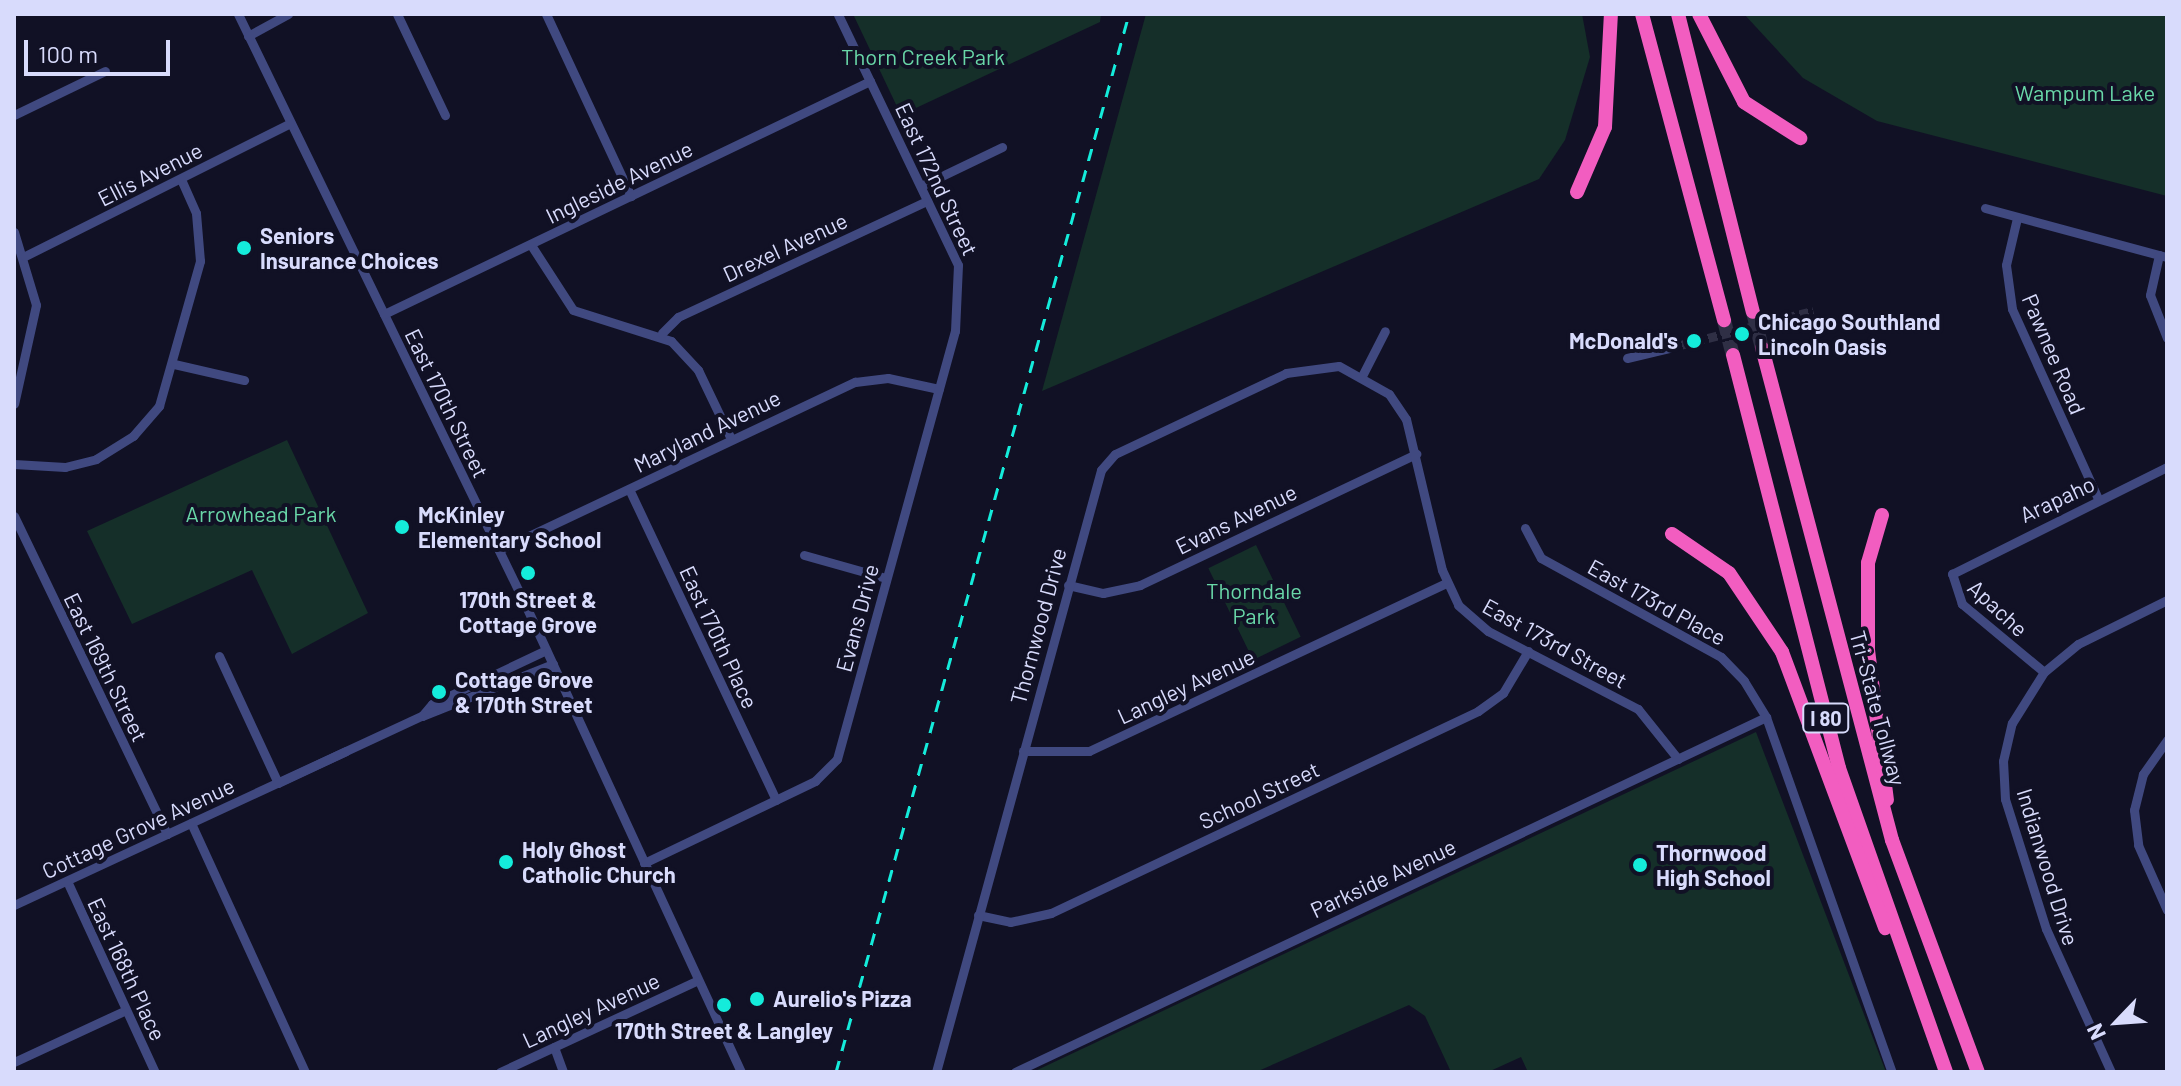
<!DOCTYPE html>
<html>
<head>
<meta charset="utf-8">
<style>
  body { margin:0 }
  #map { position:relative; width:2181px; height:1086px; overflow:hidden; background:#111125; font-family:Barlow,sans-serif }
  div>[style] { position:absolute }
  .green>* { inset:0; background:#152f29; transform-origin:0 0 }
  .minor-tunnel>* { height:9px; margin-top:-4.5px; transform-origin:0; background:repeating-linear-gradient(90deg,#2f2f45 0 9px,transparent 0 13.5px) }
  .highway-tunnel>* { height:14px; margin-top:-7px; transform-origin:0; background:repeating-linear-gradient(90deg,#2f2f45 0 14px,transparent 0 21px) }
  .minor>* { height:9px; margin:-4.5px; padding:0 4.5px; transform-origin:4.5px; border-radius:4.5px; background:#404980 }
  .highway>* { height:14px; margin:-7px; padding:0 7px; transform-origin:7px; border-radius:7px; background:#f25dc0 }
  .rail>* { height:3px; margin-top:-1.5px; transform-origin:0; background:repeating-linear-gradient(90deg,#14ecdb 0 12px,transparent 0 22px) }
  .dots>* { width:22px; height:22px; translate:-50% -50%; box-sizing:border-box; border:4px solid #111125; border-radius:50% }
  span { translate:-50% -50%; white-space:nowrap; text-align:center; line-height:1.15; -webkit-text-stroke:8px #111125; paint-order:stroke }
  .shield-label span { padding:2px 6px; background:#111125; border:2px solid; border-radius:6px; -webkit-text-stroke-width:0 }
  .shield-label { font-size:20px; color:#d8dbfc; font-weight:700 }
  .park-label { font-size:22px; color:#69d7a8 }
  .street-label { font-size:22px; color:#d8dbfc }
  .poi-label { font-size:22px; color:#d8dbfc; font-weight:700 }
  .left { translate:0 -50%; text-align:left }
  .right { translate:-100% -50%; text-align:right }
  .frame { position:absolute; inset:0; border:16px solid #d8dbfc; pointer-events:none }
  .north { position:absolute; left:2077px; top:982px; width:80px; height:80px; -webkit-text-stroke:6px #111125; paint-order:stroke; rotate:245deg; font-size:22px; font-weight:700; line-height:32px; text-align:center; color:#d8dbfc }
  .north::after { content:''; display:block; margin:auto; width:28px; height:36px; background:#d8dbfc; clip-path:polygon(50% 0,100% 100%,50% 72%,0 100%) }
  .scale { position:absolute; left:24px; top:40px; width:146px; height:36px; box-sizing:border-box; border:4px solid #d8dbfc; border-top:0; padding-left:10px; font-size:24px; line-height:28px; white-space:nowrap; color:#d8dbfc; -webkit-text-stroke:6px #111125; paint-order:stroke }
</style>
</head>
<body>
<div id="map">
  <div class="green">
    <i style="clip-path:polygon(853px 14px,1101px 14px,1100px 22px,901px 115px)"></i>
    <i style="clip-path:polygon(1146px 14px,1582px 14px,1590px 57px,1565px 140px,1539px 179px,1042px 391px)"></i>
    <i style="clip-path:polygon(1744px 14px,2167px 14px,2167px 196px,1877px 121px,1803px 78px)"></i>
    <i style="clip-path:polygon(287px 440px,368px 613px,292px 654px,252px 570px,132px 624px,87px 531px)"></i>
    <i style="left:1256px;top:545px;width:102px;height:53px;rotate:64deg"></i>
    <i style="clip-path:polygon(1756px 732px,1886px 1072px,1528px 1072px,1521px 1057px,1488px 1072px,1451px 1072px,1425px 1016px,1409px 1005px,1256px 1072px,1033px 1072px)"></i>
  </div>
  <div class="minor-tunnel">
    <i style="left:1669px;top:348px;width:149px;rotate:-14.4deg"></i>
  </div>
  <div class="highway-tunnel">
    <i style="left:1753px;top:312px;width:37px;rotate:76deg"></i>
    <i style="left:1724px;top:320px;width:36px;rotate:76deg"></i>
  </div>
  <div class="minor">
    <i style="left:238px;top:14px;width:656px;rotate:64.06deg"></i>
    <i style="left:525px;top:604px;width:515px;rotate:65.22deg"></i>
    <i style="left:397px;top:14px;width:112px;rotate:64.6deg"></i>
    <i style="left:546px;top:14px;width:201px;rotate:65deg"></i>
    <i style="left:248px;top:36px;width:46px;rotate:-28.8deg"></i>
    <i style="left:14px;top:115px;width:101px;rotate:-25.8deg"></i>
    <i style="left:921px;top:186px;width:90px;rotate:-25.7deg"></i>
    <i style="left:1985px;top:208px;width:188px;rotate:15.1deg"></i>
    <i style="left:2017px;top:218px;width:48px;rotate:103.2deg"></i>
    <i style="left:2006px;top:265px;width:44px;rotate:82.2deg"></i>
    <i style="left:2012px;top:309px;width:209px;rotate:65.6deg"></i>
    <i style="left:14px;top:232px;width:76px;rotate:73.2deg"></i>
    <i style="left:36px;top:305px;width:101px;rotate:102.5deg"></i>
    <i style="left:531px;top:245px;width:77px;rotate:57.1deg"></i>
    <i style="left:573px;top:310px;width:103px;rotate:17.6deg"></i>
    <i style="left:671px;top:341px;width:40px;rotate:47deg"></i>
    <i style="left:698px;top:370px;width:76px;rotate:64.4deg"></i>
    <i style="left:2159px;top:255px;width:41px;rotate:102.7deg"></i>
    <i style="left:2150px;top:295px;width:46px;rotate:68.4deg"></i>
    <i style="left:25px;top:256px;width:297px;rotate:-26.6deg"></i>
    <i style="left:384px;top:314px;width:539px;rotate:-25.61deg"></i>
    <i style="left:662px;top:333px;width:23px;rotate:-45deg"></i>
    <i style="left:678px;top:317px;width:275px;rotate:-25deg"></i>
    <i style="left:1627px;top:358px;width:43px;rotate:-13.4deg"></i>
    <i style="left:174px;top:364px;width:72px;rotate:12.9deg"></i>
    <i style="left:1363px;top:374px;width:48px;rotate:-62.9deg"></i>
    <i style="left:14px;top:464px;width:51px;rotate:3.4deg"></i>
    <i style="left:65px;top:467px;width:32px;rotate:-14deg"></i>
    <i style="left:96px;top:459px;width:44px;rotate:-31.9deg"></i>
    <i style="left:133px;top:436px;width:40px;rotate:-49deg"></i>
    <i style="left:159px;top:406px;width:151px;rotate:-74.2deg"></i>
    <i style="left:200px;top:261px;width:48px;rotate:-94.8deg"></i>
    <i style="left:196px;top:213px;width:37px;rotate:-114deg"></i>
    <i style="left:629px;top:489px;width:344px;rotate:64.7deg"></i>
    <i style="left:14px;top:516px;width:353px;rotate:64.3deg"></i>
    <i style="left:1525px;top:528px;width:34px;rotate:62deg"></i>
    <i style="left:1541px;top:558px;width:205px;rotate:28.8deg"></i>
    <i style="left:1721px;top:657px;width:33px;rotate:46deg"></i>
    <i style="left:1744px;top:681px;width:42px;rotate:58.6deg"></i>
    <i style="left:1766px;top:717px;width:377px;rotate:70.5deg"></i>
    <i style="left:499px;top:550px;width:394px;rotate:-25.3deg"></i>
    <i style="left:855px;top:382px;width:33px;rotate:-7deg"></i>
    <i style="left:888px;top:378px;width:52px;rotate:12.2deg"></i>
    <i style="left:804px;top:555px;width:85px;rotate:15.7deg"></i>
    <i style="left:1068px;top:585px;width:36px;rotate:13deg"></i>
    <i style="left:1103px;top:593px;width:38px;rotate:-12deg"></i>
    <i style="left:1140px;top:585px;width:306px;rotate:-25.4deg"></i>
    <i style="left:219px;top:656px;width:140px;rotate:65.1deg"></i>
    <i style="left:2044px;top:672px;width:107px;rotate:-140.3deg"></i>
    <i style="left:1962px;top:604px;width:32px;rotate:-108deg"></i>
    <i style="left:1952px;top:574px;width:240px;rotate:-26.5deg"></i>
    <i style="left:422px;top:716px;width:16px;rotate:-50deg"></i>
    <i style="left:432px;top:704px;width:126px;rotate:-25.3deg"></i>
    <i style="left:2167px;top:740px;width:42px;rotate:125.2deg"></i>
    <i style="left:2143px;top:774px;width:37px;rotate:104deg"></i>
    <i style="left:2134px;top:810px;width:35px;rotate:83deg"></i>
    <i style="left:2138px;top:845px;width:71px;rotate:66deg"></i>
    <i style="left:1023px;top:751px;width:66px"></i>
    <i style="left:1089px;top:751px;width:395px;rotate:-25.2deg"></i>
    <i style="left:278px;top:783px;width:75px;rotate:-25.2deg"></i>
    <i style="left:191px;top:823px;width:274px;rotate:65.4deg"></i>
    <i style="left:644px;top:863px;width:190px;rotate:-25.6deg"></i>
    <i style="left:815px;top:781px;width:31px;rotate:-45deg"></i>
    <i style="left:837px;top:759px;width:444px;rotate:-74.6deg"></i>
    <i style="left:955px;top:331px;width:66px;rotate:-87.4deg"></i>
    <i style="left:958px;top:265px;width:278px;rotate:-115.6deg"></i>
    <i style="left:67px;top:881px;width:210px;rotate:65.3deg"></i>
    <i style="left:14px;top:905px;width:450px;rotate:-24.9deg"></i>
    <i style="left:422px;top:716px;width:141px;rotate:-21.7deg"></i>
    <i style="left:978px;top:915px;width:33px;rotate:12deg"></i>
    <i style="left:1010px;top:922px;width:42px;rotate:-12.4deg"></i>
    <i style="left:1051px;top:913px;width:472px;rotate:-25.3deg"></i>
    <i style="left:1478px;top:711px;width:31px;rotate:-36deg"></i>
    <i style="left:1503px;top:693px;width:49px;rotate:-59.2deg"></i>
    <i style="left:554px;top:1047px;width:27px;rotate:70deg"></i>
    <i style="left:14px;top:1062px;width:123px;rotate:-24.9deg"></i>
    <i style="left:500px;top:1072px;width:218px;rotate:-24.9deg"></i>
    <i style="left:936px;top:1072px;width:624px;rotate:-74.67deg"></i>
    <i style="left:1101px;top:470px;width:21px;rotate:-49deg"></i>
    <i style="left:1115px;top:454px;width:189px;rotate:-25.3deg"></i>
    <i style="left:1286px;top:373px;width:53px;rotate:-7.5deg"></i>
    <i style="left:1339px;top:366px;width:57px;rotate:29.2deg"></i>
    <i style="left:1389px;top:394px;width:30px;rotate:56deg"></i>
    <i style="left:1406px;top:419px;width:155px;rotate:76.6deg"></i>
    <i style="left:1442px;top:570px;width:38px;rotate:65deg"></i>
    <i style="left:1458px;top:605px;width:40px;rotate:41deg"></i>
    <i style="left:1488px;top:631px;width:169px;rotate:27.5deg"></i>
    <i style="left:1638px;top:709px;width:64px;rotate:51.3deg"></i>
    <i style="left:1015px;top:1072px;width:831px;rotate:-25.3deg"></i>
    <i style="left:2111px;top:1072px;width:157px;rotate:-114.4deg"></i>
    <i style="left:2046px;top:929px;width:136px;rotate:-107.5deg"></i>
    <i style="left:2005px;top:799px;width:38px;rotate:-93deg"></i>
    <i style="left:2003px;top:761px;width:39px;rotate:-77deg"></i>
    <i style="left:2012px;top:723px;width:60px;rotate:-57.9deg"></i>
    <i style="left:2044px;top:672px;width:44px;rotate:-39.5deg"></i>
    <i style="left:2078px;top:644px;width:99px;rotate:-26.3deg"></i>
  </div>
  <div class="highway">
    <i style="left:1642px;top:14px;width:317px;rotate:75deg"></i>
    <i style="left:1678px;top:14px;width:307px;rotate:75.9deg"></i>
    <i style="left:1699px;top:14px;width:99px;rotate:62.9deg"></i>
    <i style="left:1744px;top:102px;width:67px;rotate:32.7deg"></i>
    <i style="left:1577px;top:192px;width:71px;rotate:-66.7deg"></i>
    <i style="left:1605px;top:127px;width:113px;rotate:-87deg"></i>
    <i style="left:1762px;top:348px;width:509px;rotate:75.2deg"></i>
    <i style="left:1892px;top:840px;width:247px;rotate:69.7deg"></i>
    <i style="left:1733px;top:355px;width:426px;rotate:75.6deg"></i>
    <i style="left:1839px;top:768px;width:322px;rotate:70.6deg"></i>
    <i style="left:1882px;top:515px;width:50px;rotate:106.3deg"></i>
    <i style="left:1868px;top:563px;width:87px;rotate:90deg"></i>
    <i style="left:1868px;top:650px;width:151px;rotate:82.8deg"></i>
    <i style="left:1672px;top:534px;width:69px;rotate:34.4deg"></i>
    <i style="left:1729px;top:573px;width:95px;rotate:56.1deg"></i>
    <i style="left:1782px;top:652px;width:295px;rotate:69.5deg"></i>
  </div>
  <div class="rail">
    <i style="left:836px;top:1072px;width:1098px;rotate:-74.52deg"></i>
  </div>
  <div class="dots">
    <i style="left:244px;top:248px;background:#14ecdb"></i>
    <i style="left:1742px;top:334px;background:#14ecdb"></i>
    <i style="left:1694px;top:341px;background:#14ecdb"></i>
    <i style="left:402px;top:527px;background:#14ecdb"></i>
    <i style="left:528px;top:573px;background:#14ecdb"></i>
    <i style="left:439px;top:692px;background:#14ecdb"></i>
    <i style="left:506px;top:862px;background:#14ecdb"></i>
    <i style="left:1640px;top:865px;background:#14ecdb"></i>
    <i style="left:757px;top:999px;background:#14ecdb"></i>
    <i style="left:724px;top:1005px;background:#14ecdb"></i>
  </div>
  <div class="shield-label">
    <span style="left:1826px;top:718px">I 80</span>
  </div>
  <div class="park-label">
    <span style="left:923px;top:57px">Thorn Creek Park</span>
    <span style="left:2085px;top:93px">Wampum Lake</span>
    <span style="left:261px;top:514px">Arrowhead Park</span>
    <span style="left:1254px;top:603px">Thorndale<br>Park</span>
  </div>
  <div class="street-label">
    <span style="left:150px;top:174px;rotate:-27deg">Ellis Avenue</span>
    <span style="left:937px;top:179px;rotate:65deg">East 172nd Street</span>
    <span style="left:619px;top:182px;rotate:-26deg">Ingleside Avenue</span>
    <span style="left:785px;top:247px;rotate:-25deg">Drexel Avenue</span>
    <span style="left:2054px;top:354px;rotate:67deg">Pawnee Road</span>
    <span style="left:447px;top:403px;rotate:64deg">East 170th Street</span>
    <span style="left:707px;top:431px;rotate:-26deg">Maryland Avenue</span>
    <span style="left:2057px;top:499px;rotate:-25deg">Arapaho</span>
    <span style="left:1236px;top:519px;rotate:-26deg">Evans Avenue</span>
    <span style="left:1657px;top:602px;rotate:29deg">East 173rd Place</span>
    <span style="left:1998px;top:608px;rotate:43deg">Apache</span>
    <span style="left:857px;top:618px;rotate:-75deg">Evans Drive</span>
    <span style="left:1038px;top:626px;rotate:-75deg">Thornwood Drive</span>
    <span style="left:719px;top:637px;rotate:65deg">East 170th Place</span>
    <span style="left:1555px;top:643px;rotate:29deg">East 173rd Street</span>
    <span style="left:106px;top:667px;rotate:64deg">East 169th Street</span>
    <span style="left:1186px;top:686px;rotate:-25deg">Langley Avenue</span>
    <span style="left:1878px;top:708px;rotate:75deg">Tri-State Tollway</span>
    <span style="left:1259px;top:795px;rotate:-25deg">School Street</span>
    <span style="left:138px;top:828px;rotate:-25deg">Cottage Grove Avenue</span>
    <span style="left:2048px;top:867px;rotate:73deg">Indianwood Drive</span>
    <span style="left:1383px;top:878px;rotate:-25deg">Parkside Avenue</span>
    <span style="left:127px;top:969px;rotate:65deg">East 168th Place</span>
    <span style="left:591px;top:1010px;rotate:-25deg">Langley Avenue</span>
  </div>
  <div class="poi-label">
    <span class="left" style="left:260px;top:248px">Seniors<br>Insurance Choices</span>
    <span class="left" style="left:1758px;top:334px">Chicago Southland<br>Lincoln Oasis</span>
    <span class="right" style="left:1678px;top:341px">McDonald's</span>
    <span class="left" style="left:418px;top:527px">McKinley<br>Elementary School</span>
    <span style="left:528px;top:612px">170th Street &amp;<br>Cottage Grove</span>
    <span class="left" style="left:455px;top:692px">Cottage Grove<br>&amp; 170th Street</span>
    <span class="left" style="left:522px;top:862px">Holy Ghost<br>Catholic Church</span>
    <span class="left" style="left:1656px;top:865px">Thornwood<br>High School</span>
    <span class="left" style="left:773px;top:999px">Aurelio's Pizza</span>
    <span style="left:724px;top:1031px">170th Street &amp; Langley</span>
  </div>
  <div class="frame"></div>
  <div class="north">N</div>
  <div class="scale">100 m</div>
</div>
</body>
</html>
